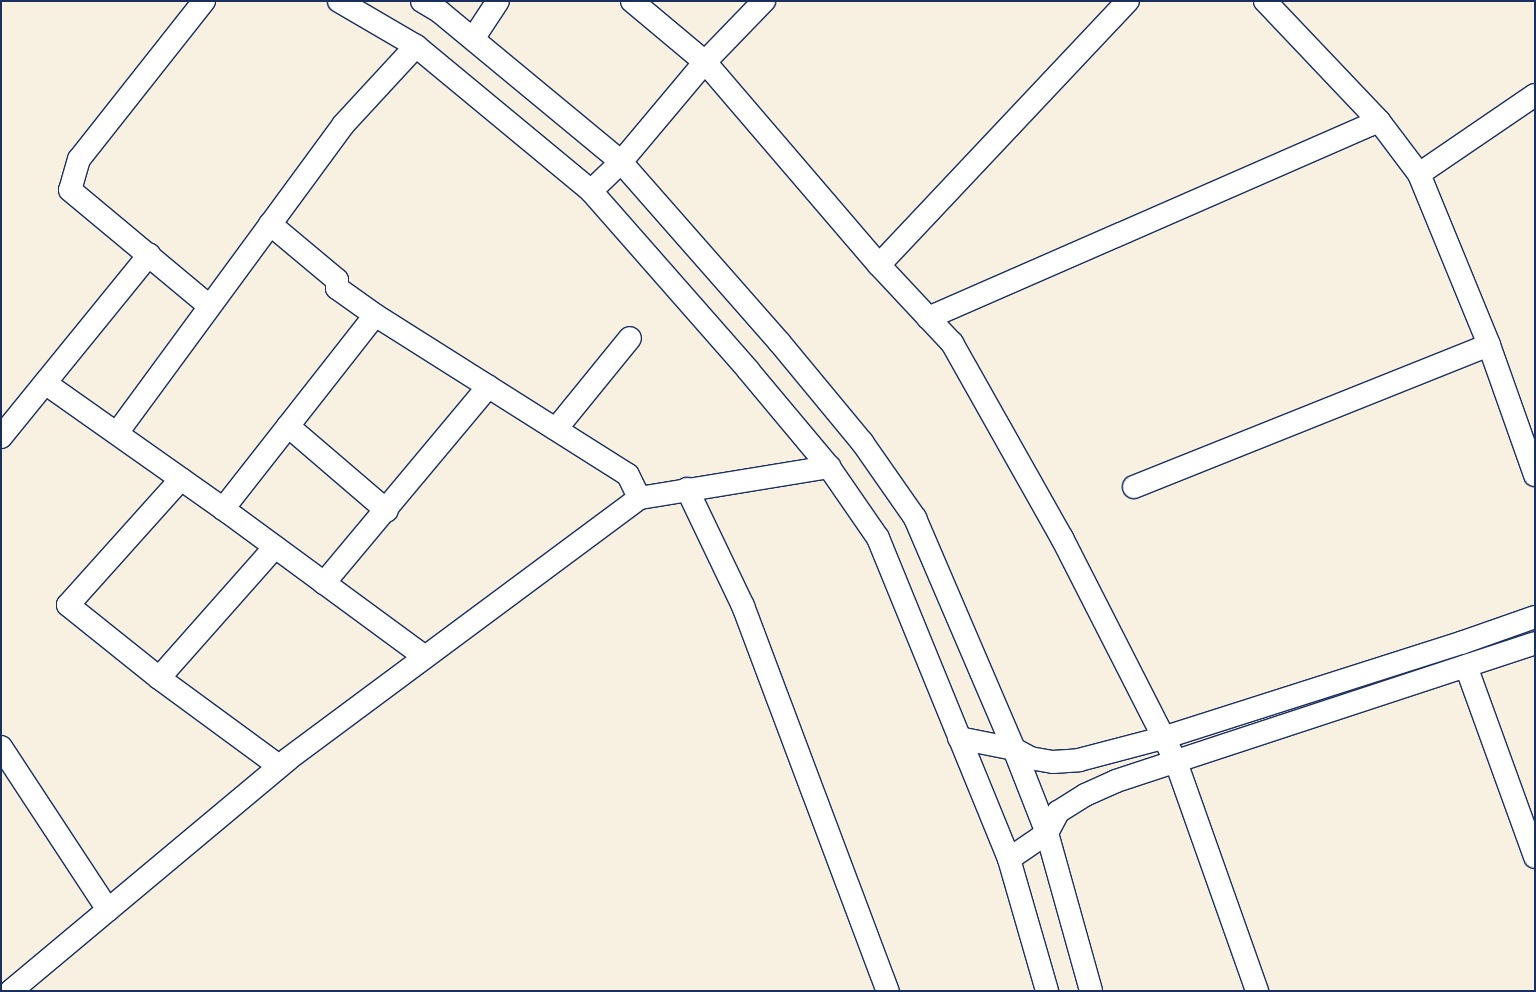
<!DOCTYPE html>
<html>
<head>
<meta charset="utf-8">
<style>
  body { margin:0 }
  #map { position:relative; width:1536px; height:992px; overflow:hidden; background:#f8f1e2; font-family:"Balsamiq Sans",sans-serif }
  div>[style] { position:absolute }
  .roads { filter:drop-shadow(1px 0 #1b2f5e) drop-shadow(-1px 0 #1b2f5e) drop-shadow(0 1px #1b2f5e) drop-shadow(0 -1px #1b2f5e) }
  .minor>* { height:22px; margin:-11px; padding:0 11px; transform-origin:11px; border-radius:11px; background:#fff }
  span { translate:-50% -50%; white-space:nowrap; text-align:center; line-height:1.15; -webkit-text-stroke:3px #fff; paint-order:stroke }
  .frame { position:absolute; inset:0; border:2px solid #1b2f5e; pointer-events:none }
</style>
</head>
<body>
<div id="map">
  <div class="roads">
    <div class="minor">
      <i style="left:204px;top:1px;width:201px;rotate:128.3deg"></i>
      <i style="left:79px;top:159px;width:32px;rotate:106deg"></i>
      <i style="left:70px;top:190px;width:181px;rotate:39.8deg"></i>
      <i style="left:339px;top:1px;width:89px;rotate:30.3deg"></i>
      <i style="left:416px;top:46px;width:227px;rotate:39.6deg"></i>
      <i style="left:591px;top:191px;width:238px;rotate:48.7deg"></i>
      <i style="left:748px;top:370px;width:126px;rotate:50.1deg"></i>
      <i style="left:829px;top:467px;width:86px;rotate:55.4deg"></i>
      <i style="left:878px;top:538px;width:347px;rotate:67.8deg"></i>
      <i style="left:1009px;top:859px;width:137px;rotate:73.9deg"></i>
      <i style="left:422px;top:1px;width:21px;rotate:31deg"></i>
      <i style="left:440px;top:12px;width:235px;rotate:39.6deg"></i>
      <i style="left:621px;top:162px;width:241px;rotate:48.7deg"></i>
      <i style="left:780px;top:343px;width:129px;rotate:50.4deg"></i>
      <i style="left:862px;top:442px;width:93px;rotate:55.1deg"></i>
      <i style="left:915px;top:518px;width:251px;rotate:66.8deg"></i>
      <i style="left:1014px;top:749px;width:90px;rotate:68.6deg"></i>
      <i style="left:1047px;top:833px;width:164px;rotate:74.4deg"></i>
      <i style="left:632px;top:1px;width:95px;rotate:39.9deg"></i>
      <i style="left:705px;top:62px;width:267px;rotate:49.4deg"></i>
      <i style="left:879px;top:265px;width:107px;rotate:46.9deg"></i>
      <i style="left:952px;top:343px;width:224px;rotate:60.6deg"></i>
      <i style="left:1062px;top:538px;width:251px;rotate:63deg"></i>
      <i style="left:1176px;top:762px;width:243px;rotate:70.5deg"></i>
      <i style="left:1265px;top:1px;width:166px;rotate:46.5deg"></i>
      <i style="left:1379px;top:121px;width:66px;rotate:53deg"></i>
      <i style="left:1419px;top:174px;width:185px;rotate:67.7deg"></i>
      <i style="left:1489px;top:345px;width:138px;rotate:70.5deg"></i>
      <i style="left:473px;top:39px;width:45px;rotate:-56.7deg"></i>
      <i style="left:1419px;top:174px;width:140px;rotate:-34.3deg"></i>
      <i style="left:591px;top:191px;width:42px;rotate:-44deg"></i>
      <i style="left:621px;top:162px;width:131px;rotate:-50deg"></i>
      <i style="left:705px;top:62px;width:85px;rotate:-46deg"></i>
      <i style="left:270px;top:224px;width:87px;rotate:39.9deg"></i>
      <i style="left:337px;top:280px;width:8px;rotate:90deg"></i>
      <i style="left:337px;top:288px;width:47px;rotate:35.4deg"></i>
      <i style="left:375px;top:315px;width:299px;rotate:32.3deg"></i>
      <i style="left:628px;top:475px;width:25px;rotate:64deg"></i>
      <i style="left:879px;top:265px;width:363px;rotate:-46.7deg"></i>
      <i style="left:928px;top:318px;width:492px;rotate:-23.6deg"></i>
      <i style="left:45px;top:383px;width:225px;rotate:35.2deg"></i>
      <i style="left:229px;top:513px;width:243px;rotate:36.3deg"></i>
      <i style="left:288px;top:426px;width:130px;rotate:40.6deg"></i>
      <i style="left:556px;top:429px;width:117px;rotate:-50.9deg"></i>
      <i style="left:117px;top:433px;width:383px;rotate:-53.7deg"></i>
      <i style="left:344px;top:124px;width:106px;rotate:-47.3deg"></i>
      <i style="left:1px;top:437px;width:235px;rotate:-50.9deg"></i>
      <i style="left:181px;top:479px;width:169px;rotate:131.9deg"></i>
      <i style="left:68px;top:605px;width:117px;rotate:38.7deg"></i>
      <i style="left:159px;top:678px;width:149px;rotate:36.3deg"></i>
      <i style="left:1134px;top:487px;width:382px;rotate:-21.8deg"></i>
      <i style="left:687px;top:489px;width:130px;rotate:64.4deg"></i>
      <i style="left:743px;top:606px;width:411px;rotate:69.4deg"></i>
      <i style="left:223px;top:509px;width:246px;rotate:-51.9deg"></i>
      <i style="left:324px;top:583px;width:256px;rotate:-50.1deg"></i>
      <i style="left:1466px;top:666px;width:203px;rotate:70.1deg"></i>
      <i style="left:159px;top:678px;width:175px;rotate:-48.5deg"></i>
      <i style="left:959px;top:738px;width:56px;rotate:11.3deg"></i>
      <i style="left:1014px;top:749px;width:18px;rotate:29deg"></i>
      <i style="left:1030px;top:758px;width:23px;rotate:10deg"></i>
      <i style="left:1053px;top:762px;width:26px;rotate:-4deg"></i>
      <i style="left:1079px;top:760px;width:87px;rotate:-14.7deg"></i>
      <i style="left:1163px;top:738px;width:313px;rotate:-17.7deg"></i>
      <i style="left:1461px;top:643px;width:78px;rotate:-19.4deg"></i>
      <i style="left:1px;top:747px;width:195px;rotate:56.7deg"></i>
      <i style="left:1009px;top:859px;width:46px;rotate:-34.4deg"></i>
      <i style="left:1047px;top:833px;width:24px;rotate:-62deg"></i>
      <i style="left:1058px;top:812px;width:32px;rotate:-32deg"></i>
      <i style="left:1085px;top:795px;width:34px;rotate:-24deg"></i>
      <i style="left:1116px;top:781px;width:441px;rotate:-18.2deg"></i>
      <i style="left:11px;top:991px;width:361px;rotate:-39.9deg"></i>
      <i style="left:288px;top:759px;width:437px;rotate:-36.6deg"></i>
      <i style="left:639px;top:498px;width:193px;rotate:-9.3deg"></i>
    </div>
  </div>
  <div class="frame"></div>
</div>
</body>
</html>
